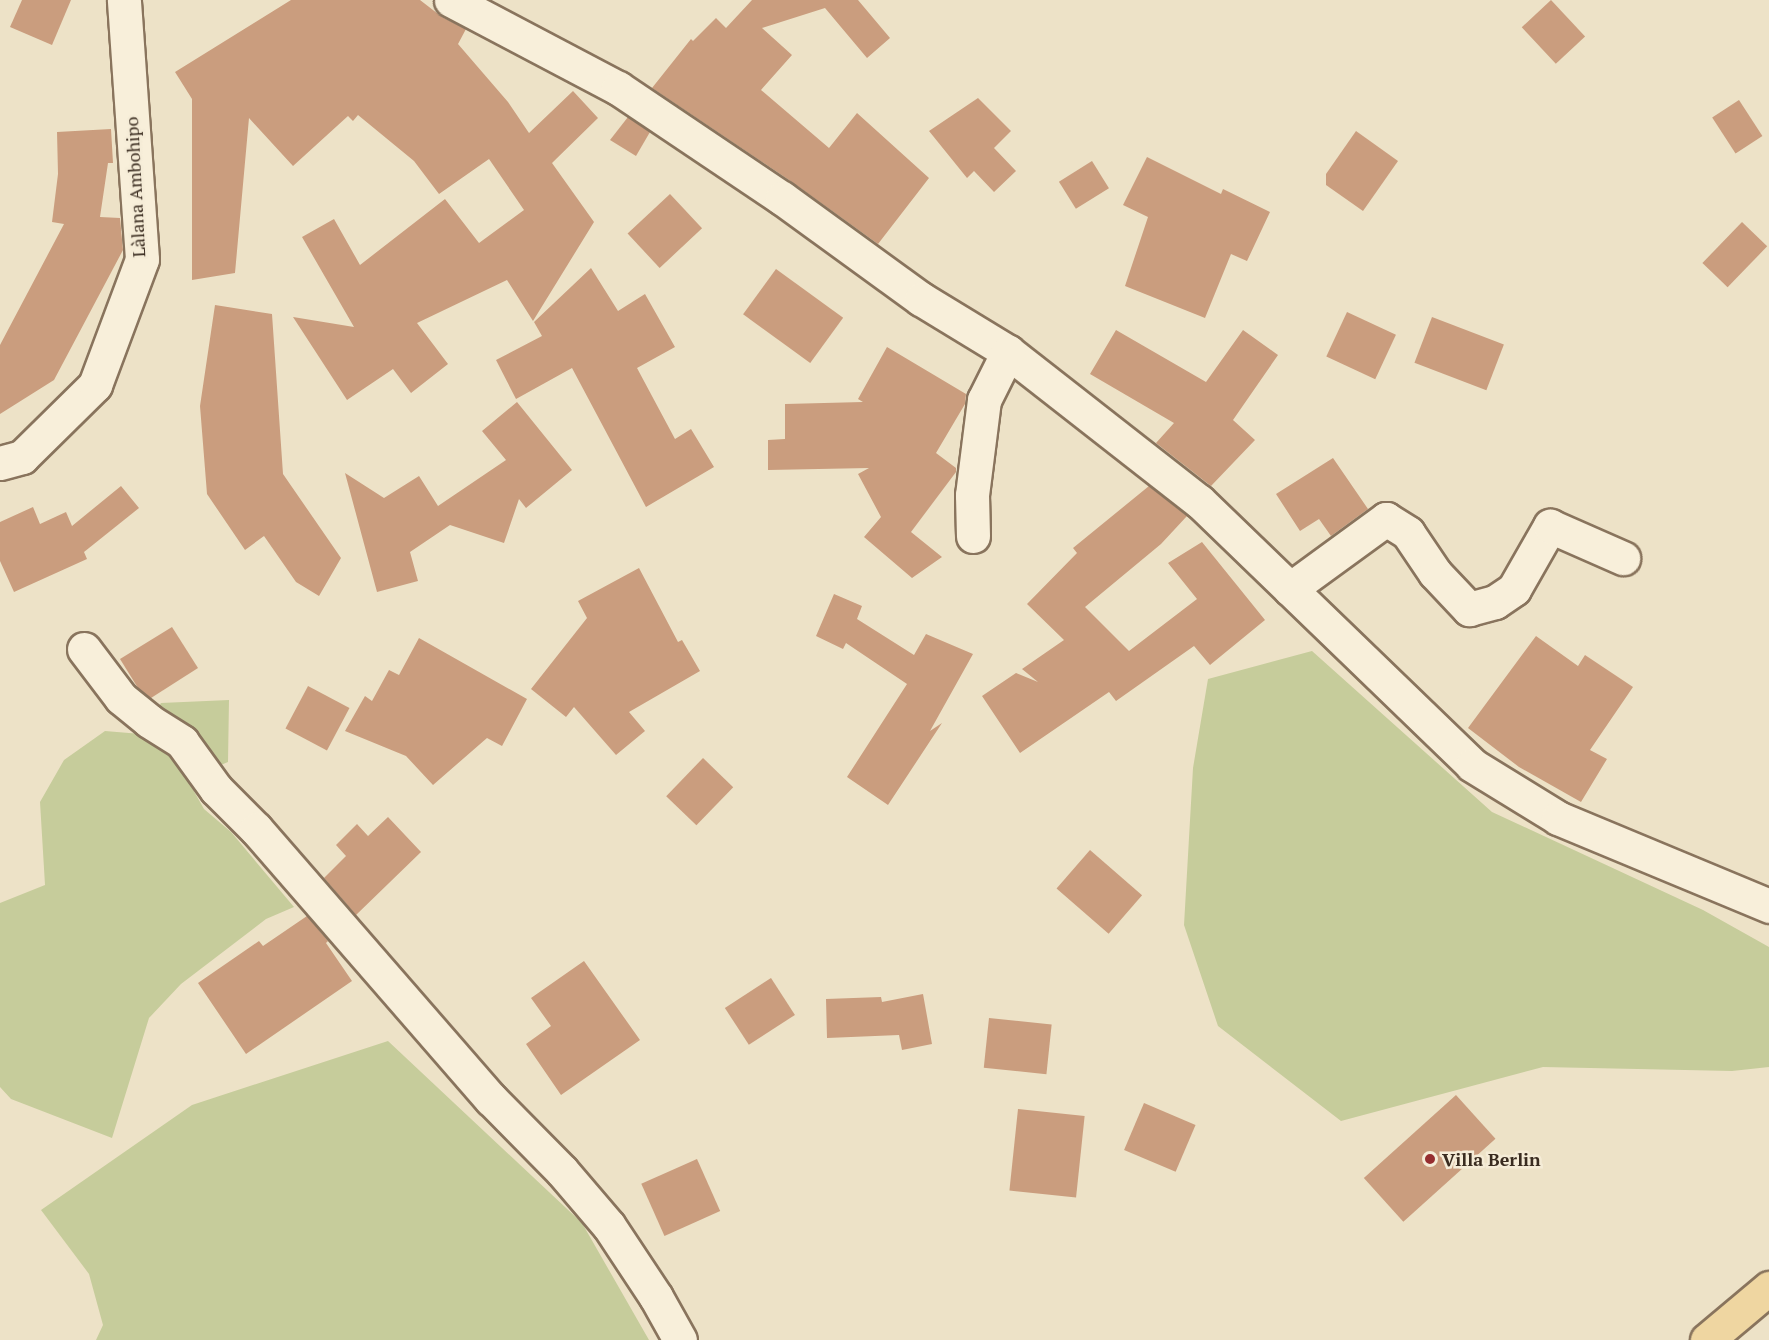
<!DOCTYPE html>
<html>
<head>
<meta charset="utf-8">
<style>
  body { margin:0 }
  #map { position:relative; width:1769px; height:1340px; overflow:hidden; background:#ede2c7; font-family:"PT Serif",serif }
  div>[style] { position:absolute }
  .green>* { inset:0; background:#c6cc9b }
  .building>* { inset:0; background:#ca9d7e; transform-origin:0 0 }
  .roads { filter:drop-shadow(2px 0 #89745d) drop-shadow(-2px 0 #89745d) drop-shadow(0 2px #89745d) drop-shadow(0 -2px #89745d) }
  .minor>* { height:33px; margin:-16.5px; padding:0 16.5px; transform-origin:16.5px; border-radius:16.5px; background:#f8efda }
  .major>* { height:33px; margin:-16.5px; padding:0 16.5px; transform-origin:16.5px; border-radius:16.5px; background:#efd6a1 }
  .dots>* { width:16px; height:16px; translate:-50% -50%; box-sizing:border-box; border:3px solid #f5ecd7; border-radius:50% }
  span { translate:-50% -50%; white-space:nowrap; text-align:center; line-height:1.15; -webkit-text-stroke:5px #f5ecd7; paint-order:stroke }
  .street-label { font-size:18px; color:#3a2c20 }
  .poi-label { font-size:18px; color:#3a2c20; font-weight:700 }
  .left { translate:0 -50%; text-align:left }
</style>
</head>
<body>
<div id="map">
  <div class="green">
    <i style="clip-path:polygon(1312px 651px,1492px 812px,1703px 910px,1769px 947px,1769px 1067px,1732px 1071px,1543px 1067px,1341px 1121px,1218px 1026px,1184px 925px,1193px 768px,1208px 679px)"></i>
    <i style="clip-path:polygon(229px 700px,228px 762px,187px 779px,204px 809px,231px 832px,294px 907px,266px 919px,181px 984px,149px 1018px,112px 1138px,11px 1099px,0 1087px,0 903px,45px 885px,40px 802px,64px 760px,105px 731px,141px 734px,161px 703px)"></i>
    <i style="clip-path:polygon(388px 1041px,582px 1223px,649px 1340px,96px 1340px,103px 1325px,89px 1274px,41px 1210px,192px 1105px)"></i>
  </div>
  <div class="building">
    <i style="clip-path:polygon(22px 0,71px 0,52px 45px,10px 27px)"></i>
    <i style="clip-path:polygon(291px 0,420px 0,442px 17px,466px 29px,458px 44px,508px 102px,529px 133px,573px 91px,598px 118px,552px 163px,594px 222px,533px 321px,507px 280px,417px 323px,448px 364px,411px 393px,393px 369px,347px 400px,293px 317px,354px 327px,302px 237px,334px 219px,360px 265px,445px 199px,479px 243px,524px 210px,489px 159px,439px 194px,414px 161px,358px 115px,353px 121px,348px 116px,293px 166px,249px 118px,235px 273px,192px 280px,192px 99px,175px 72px)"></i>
    <i style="clip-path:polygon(752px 0,858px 0,890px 38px,867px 58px,825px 8px,762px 28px,792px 55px,761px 90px,829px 148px,857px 113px,929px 178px,878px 244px,792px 182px,652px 88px,691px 39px,693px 41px,716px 18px,726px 28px)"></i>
    <i style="left:1551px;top:0;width:50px;height:40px;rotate:47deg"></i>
    <i style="clip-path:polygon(978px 98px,1011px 131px,994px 148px,1016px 171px,994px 192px,974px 171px,967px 178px,929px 131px)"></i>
    <i style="left:1739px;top:100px;width:43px;height:32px;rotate:57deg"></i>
    <i style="clip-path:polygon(628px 117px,650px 132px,636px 156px,610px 140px)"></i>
    <i style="clip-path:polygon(111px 129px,113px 163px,108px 163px,100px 217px,120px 218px,123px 250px,54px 380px,0 414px,0 345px,64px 224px,52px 222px,58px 174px,57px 132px)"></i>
    <i style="clip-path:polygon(1356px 131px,1398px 161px,1363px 211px,1326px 185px,1326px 174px)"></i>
    <i style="clip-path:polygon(1147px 157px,1221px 194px,1223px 189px,1270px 212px,1247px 261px,1231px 254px,1205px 318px,1125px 286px,1148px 217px,1123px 205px)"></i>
    <i style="left:1092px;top:161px;width:32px;height:39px;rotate:58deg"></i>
    <i style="left:670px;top:194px;width:47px;height:58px;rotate:47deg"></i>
    <i style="left:1742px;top:222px;width:35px;height:57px;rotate:44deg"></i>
    <i style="clip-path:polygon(591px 268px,618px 311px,645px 294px,675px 347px,637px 368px,675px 439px,691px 429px,714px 467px,646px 507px,572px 368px,516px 399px,496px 360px,542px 336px,534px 322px)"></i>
    <i style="left:776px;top:269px;width:83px;height:56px;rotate:36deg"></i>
    <i style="clip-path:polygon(215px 305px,272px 314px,283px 474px,341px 558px,319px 596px,296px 582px,264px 536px,245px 550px,207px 494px,200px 406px)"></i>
    <i style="left:1347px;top:312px;width:54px;height:49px;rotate:25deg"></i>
    <i style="left:1432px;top:317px;width:77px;height:49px;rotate:21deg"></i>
    <i style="clip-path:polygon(1116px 330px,1206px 382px,1243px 330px,1278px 355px,1233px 420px,1255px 440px,1211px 486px,1156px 443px,1174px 423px,1090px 374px)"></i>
    <i style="clip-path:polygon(887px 347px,966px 394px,965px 404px,936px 453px,956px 468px,956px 472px,911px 532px,942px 557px,912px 578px,864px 537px,881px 517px,858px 474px,869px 468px,768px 470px,768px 440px,785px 439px,785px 404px,863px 402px,858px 399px)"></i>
    <i style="clip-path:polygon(517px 402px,572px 470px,526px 508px,519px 499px,504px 543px,450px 525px,410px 552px,418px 581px,377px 592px,345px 473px,384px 498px,419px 476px,438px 506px,506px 460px,482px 431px)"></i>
    <i style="clip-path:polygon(1333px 458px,1368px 509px,1331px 536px,1319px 519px,1300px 531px,1276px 494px)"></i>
    <i style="clip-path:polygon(121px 486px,139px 508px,84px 552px,87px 559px,14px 592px,0 561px,0 522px,33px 507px,40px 524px,66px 512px,72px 526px)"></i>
    <i style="clip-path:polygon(1149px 486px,1187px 516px,1161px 544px,1085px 607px,1129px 651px,1197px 599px,1168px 563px,1202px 542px,1265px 620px,1210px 665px,1194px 646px,1116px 701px,1109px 692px,1020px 753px,982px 696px,1016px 673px,1038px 682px,1022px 669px,1064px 640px,1027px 604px,1077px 553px,1073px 548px)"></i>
    <i style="clip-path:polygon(639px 568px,678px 642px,682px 640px,700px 671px,629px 712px,645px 731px,616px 755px,574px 707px,566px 717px,531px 689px,587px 618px,578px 601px)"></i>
    <i style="clip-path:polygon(834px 594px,862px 606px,857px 619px,914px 655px,926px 634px,973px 654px,930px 731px,942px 723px,888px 805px,847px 777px,907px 684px,846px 643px,843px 649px,816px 636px)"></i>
    <i style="clip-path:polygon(172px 627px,198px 668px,151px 698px,138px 688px,120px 659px)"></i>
    <i style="clip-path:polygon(1536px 636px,1578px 666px,1585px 655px,1633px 687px,1590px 750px,1607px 759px,1581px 802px,1519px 767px,1468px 728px)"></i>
    <i style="clip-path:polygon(419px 638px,527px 699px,502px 746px,487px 738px,433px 785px,406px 756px,345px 731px,365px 696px,372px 701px,389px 670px,399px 675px)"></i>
    <i style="left:308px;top:686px;width:47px;height:48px;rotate:28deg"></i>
    <i style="left:703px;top:758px;width:42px;height:53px;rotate:44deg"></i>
    <i style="clip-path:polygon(388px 817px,421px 852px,356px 915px,324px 878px,346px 856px,336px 845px,357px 824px,368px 836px)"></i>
    <i style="left:1090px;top:850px;width:69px;height:51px;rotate:41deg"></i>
    <i style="clip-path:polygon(307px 916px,328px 941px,326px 943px,352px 981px,246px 1054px,198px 983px,259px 941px,263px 946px)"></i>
    <i style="clip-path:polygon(584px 961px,640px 1040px,561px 1095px,526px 1044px,551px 1026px,531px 998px)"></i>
    <i style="left:771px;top:978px;width:44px;height:55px;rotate:57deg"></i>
    <i style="clip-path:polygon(923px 994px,932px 1044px,902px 1050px,899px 1035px,827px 1038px,826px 999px,881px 997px,882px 1002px)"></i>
    <i style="left:989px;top:1018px;width:63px;height:50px;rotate:6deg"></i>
    <i style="left:1456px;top:1095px;width:59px;height:124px;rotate:48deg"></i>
    <i style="left:1144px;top:1103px;width:56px;height:51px;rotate:23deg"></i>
    <i style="left:1018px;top:1109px;width:67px;height:82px;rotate:6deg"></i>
    <i style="left:697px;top:1159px;width:57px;height:61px;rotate:66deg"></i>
  </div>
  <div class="roads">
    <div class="minor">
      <i style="left:451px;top:0;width:189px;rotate:27.8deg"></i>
      <i style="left:618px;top:88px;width:197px;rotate:33.9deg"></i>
      <i style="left:782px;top:198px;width:172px;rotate:36deg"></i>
      <i style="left:921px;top:299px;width:102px;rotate:31.3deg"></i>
      <i style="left:1008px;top:352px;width:242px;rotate:38deg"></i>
      <i style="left:1199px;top:501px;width:380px;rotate:44deg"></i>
      <i style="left:1472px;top:765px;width:101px;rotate:31.6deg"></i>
      <i style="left:1558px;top:818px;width:229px;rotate:22.6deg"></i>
      <i style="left:0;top:463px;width:23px;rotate:-15deg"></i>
      <i style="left:22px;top:457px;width:103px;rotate:-44.6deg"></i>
      <i style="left:95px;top:385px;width:134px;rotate:-69.5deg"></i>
      <i style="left:142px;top:259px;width:260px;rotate:-94deg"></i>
      <i style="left:973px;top:536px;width:41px;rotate:-91.4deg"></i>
      <i style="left:972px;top:495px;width:96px;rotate:-82.8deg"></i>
      <i style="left:984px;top:400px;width:54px;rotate:-63.4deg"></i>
      <i style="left:1290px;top:589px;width:119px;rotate:-36.1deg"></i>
      <i style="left:1386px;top:519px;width:26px;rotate:32deg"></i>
      <i style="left:1408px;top:533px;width:48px;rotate:56deg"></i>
      <i style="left:1435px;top:573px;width:50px;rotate:46.6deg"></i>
      <i style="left:1469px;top:609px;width:27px;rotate:-15deg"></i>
      <i style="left:1495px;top:602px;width:23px;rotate:-34deg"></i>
      <i style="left:1514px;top:589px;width:73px;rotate:-60.3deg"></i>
      <i style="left:1550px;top:526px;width:80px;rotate:23.7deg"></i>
      <i style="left:84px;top:649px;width:61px;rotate:52.9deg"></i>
      <i style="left:121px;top:698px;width:36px;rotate:39deg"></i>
      <i style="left:149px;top:721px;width:39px;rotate:32deg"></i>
      <i style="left:182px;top:742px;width:58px;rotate:54.1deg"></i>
      <i style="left:216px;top:789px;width:57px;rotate:45deg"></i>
      <i style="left:256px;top:829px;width:358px;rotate:49deg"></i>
      <i style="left:491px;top:1099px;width:101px;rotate:45.4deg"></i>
      <i style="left:562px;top:1171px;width:72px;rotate:49.5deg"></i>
      <i style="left:609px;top:1226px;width:85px;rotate:56.5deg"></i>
      <i style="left:656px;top:1297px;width:49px;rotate:60.8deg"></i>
    </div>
    <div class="major">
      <i style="left:1707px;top:1340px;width:81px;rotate:-40deg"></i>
    </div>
  </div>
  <div class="dots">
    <i style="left:1430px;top:1159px;background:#962e30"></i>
  </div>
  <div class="street-label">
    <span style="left:135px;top:187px;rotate:-93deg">Làlana Ambohipo</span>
  </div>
  <div class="poi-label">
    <span class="left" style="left:1442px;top:1159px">Villa Berlin</span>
  </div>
</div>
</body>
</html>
